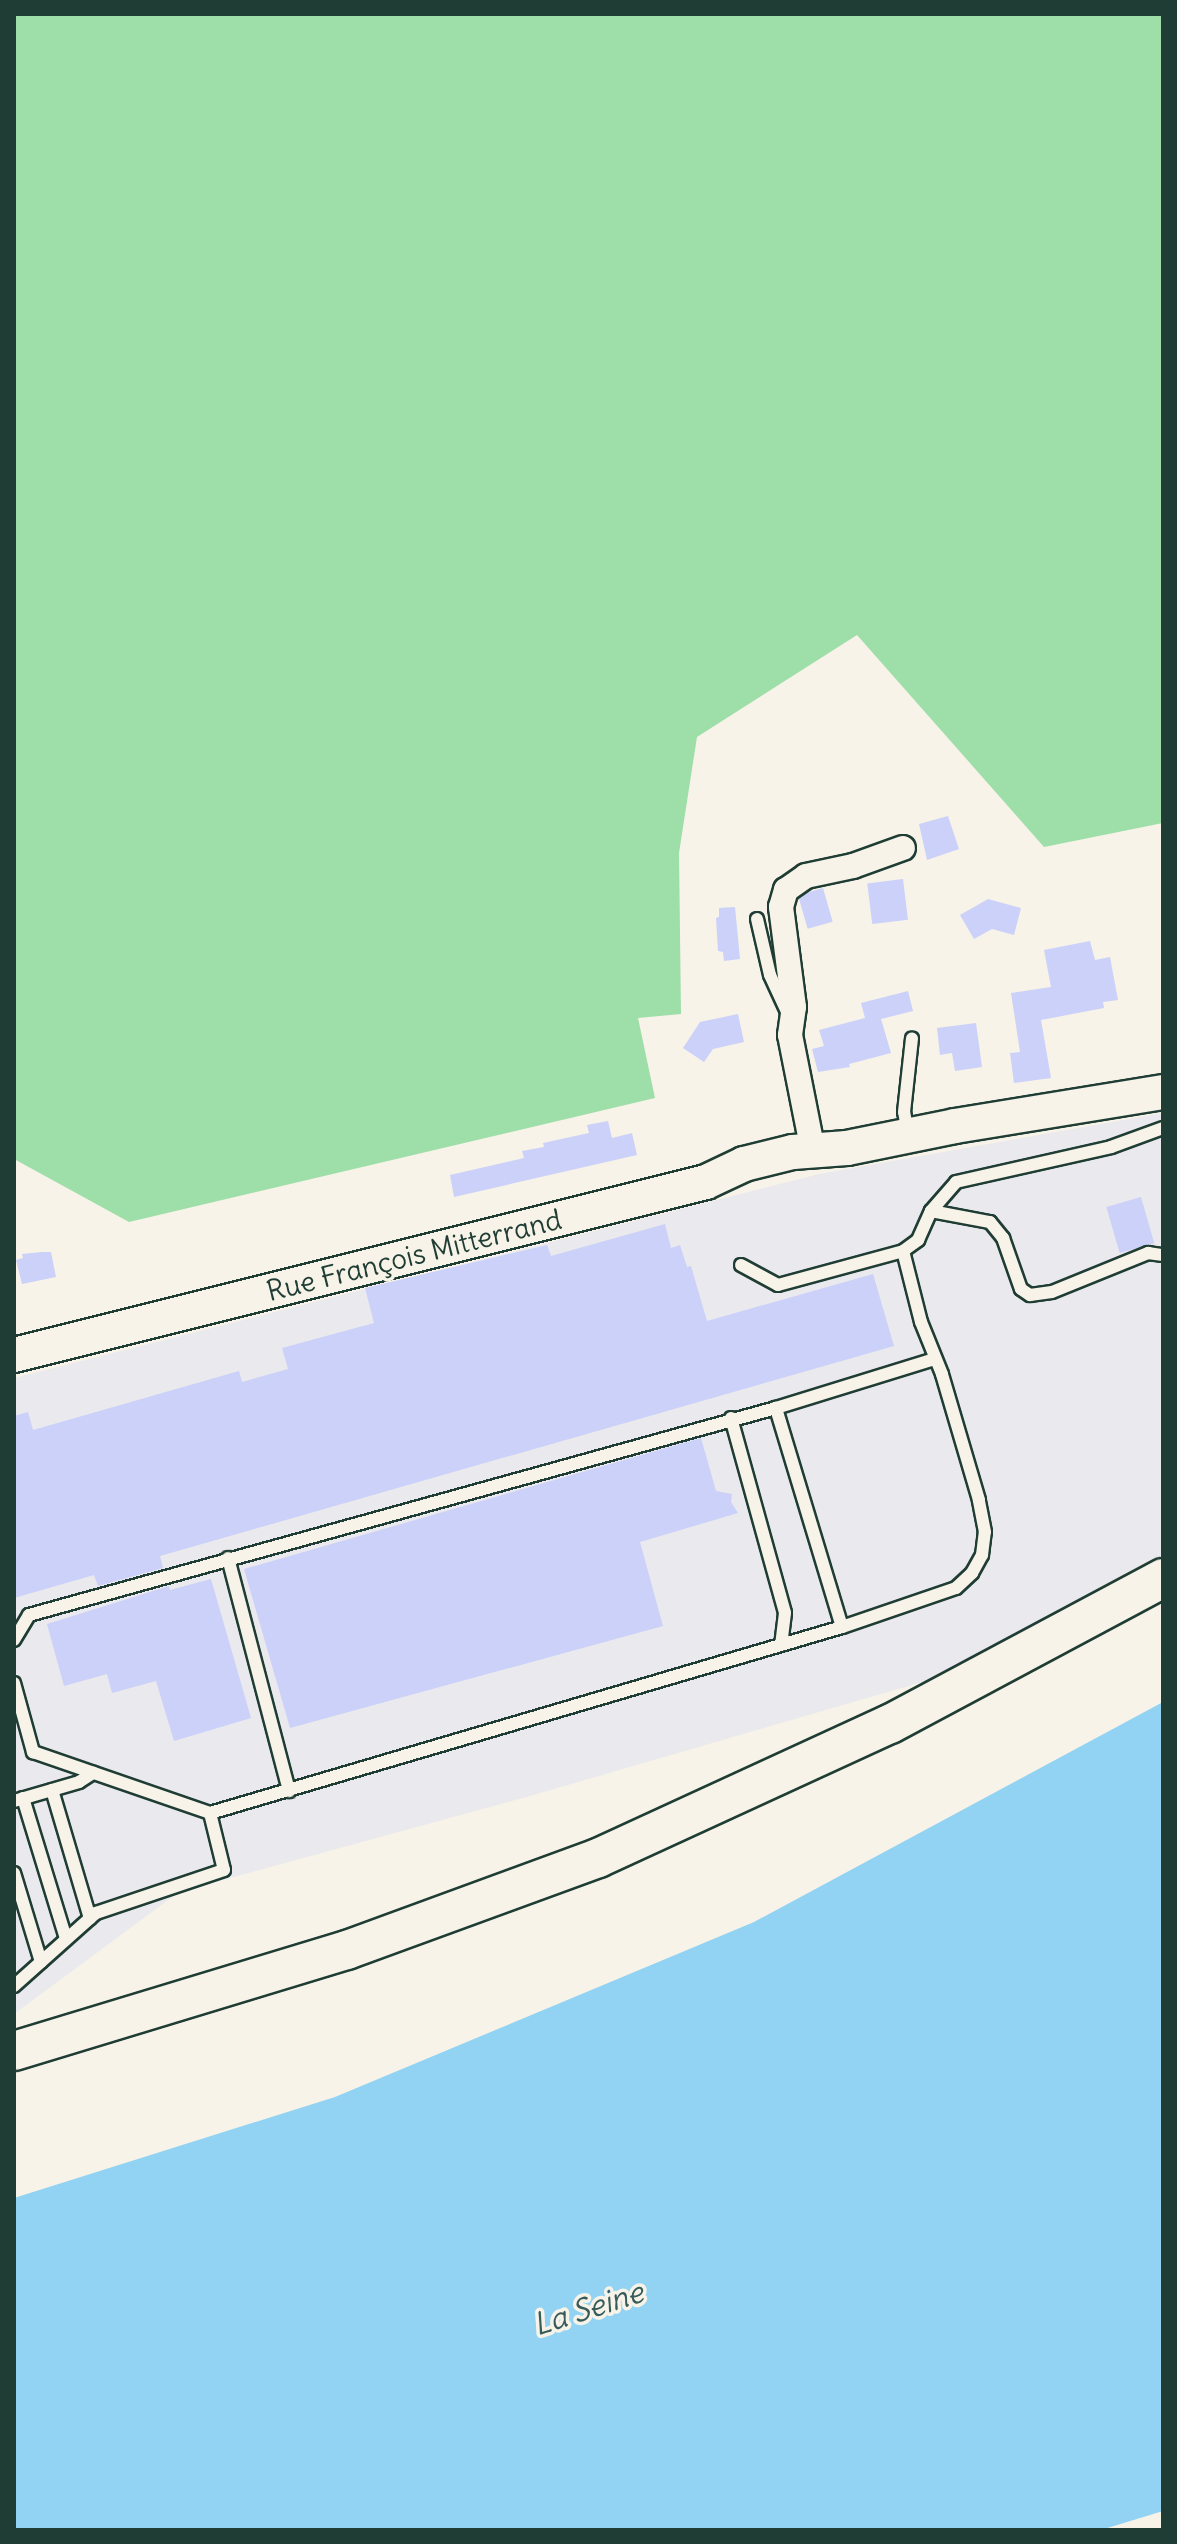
<!DOCTYPE html>
<html>
<head>
<meta charset="utf-8">
<style>
  body { margin:0 }
  #map { position:relative; width:1177px; height:2544px; overflow:hidden; background:#f7f3e8; font-family:Delius,sans-serif }
  div>[style] { position:absolute }
  .built>* { inset:0; background:#eae9ed }
  .green>* { inset:0; background:#9edea8 }
  .water>* { inset:0; background:#92d3f4 }
  .building>* { inset:0; background:#cbd1f9; transform-origin:0 0 }
  .roads { filter:drop-shadow(2px 0 #1f3d34) drop-shadow(-2px 0 #1f3d34) drop-shadow(0 2px #1f3d34) drop-shadow(0 -2px #1f3d34) }
  .lane>* { height:12px; margin:-6px; padding:0 6px; transform-origin:6px; border-radius:6px; background:#f7f3e8 }
  .street>* { height:24px; margin:-12px; padding:0 12px; transform-origin:12px; border-radius:12px; background:#f7f3e8 }
  .secondary>* { height:34px; margin:-17px; padding:0 17px; transform-origin:17px; border-radius:17px; background:#f7f3e8 }
  .primary>* { height:38px; margin:-19px; padding:0 19px; transform-origin:19px; border-radius:19px; background:#f7f3e8 }
  span { translate:-50% -50%; white-space:nowrap; text-align:center; line-height:1.15; -webkit-text-stroke:7px #f7f3e8; paint-order:stroke }
  .street-label { font-size:28px; color:#1f3d34 }
  .water-label { font-size:30px; color:#365b5a; font-style:italic }
  .frame { position:absolute; inset:0; border:16px solid #1f3d34; pointer-events:none }
</style>
</head>
<body>
<div id="map">
  <div class="built">
    <i style="clip-path:polygon(1163px 1113px,1163px 1559px,981px 1665px,530px 1796px,179px 1892px,14px 2014px,14px 1378px,819px 1174px)"></i>
  </div>
  <div class="green">
    <i style="clip-path:polygon(14px 14px,1163px 14px,1163px 823px,1044px 847px,857px 635px,697px 737px,679px 853px,681px 1014px,638px 1018px,655px 1098px,129px 1222px,14px 1159px)"></i>
  </div>
  <div class="water">
    <i style="clip-path:polygon(1163px 1702px,1163px 2511px,1101px 2530px,14px 2530px,14px 2198px,335px 2097px,754px 1922px)"></i>
  </div>
  <div class="building">
    <i style="clip-path:polygon(948px 816px,959px 849px,927px 860px,919px 824px)"></i>
    <i style="left:903px;top:879px;width:41px;height:36px;rotate:83deg"></i>
    <i style="left:823px;top:888px;width:35px;height:26px;rotate:74deg"></i>
    <i style="clip-path:polygon(988px 899px,1021px 908px,1014px 935px,992px 929px,974px 939px,960px 915px)"></i>
    <i style="clip-path:polygon(735px 907px,740px 959px,724px 961px,723px 952px,718px 951px,716px 918px,719px 917px,719px 908px)"></i>
    <i style="clip-path:polygon(1090px 941px,1095px 960px,1110px 957px,1118px 1000px,1103px 1002px,1104px 1008px,1041px 1020px,1051px 1078px,1014px 1083px,1010px 1053px,1020px 1052px,1011px 993px,1051px 987px,1044px 950px)"></i>
    <i style="clip-path:polygon(908px 991px,913px 1011px,881px 1019px,891px 1053px,849px 1064px,850px 1067px,818px 1072px,812px 1049px,824px 1046px,819px 1030px,865px 1018px,861px 1003px)"></i>
    <i style="clip-path:polygon(738px 1014px,744px 1042px,713px 1049px,704px 1062px,683px 1048px,700px 1022px)"></i>
    <i style="clip-path:polygon(976px 1023px,982px 1067px,955px 1071px,952px 1053px,940px 1055px,937px 1028px)"></i>
    <i style="clip-path:polygon(608px 1121px,612px 1138px,632px 1133px,637px 1155px,454px 1197px,450px 1175px,524px 1158px,522px 1151px,544px 1147px,543px 1143px,589px 1133px,587px 1125px)"></i>
    <i style="left:1141px;top:1197px;width:48px;height:36px;rotate:74deg"></i>
    <i style="clip-path:polygon(665px 1224px,671px 1248px,680px 1245px,687px 1267px,691px 1266px,707px 1321px,873px 1274px,894px 1346px,160px 1556px,163px 1568px,98px 1586px,94px 1575px,14px 1598px,14px 1416px,28px 1412px,33px 1430px,239px 1371px,242px 1382px,288px 1369px,282px 1348px,374px 1323px,365px 1288px,547px 1245px,551px 1256px)"></i>
    <i style="clip-path:polygon(42px 1252px,51px 1252px,56px 1277px,22px 1284px,16px 1260px,23px 1258px,22px 1254px)"></i>
    <i style="clip-path:polygon(701px 1438px,716px 1491px,732px 1494px,731px 1502px,738px 1513px,640px 1542px,663px 1626px,290px 1728px,244px 1569px)"></i>
    <i style="clip-path:polygon(211px 1579px,251px 1718px,174px 1741px,156px 1681px,112px 1693px,107px 1674px,64px 1686px,47px 1624px,169px 1586px,170px 1590px)"></i>
  </div>
  <div class="roads">
    <div class="lane">
      <i style="left:757px;top:919px;width:57px;rotate:76.9deg"></i>
      <i style="left:770px;top:975px;width:43px;rotate:65.2deg"></i>
      <i style="left:908px;top:1134px;width:22px;rotate:-100deg"></i>
      <i style="left:904px;top:1112px;width:74px;rotate:-83.8deg"></i>
      <i style="left:931px;top:1211px;width:60px;rotate:10.6deg"></i>
      <i style="left:990px;top:1222px;width:21px;rotate:51deg"></i>
      <i style="left:1003px;top:1238px;width:54px;rotate:70.6deg"></i>
      <i style="left:1021px;top:1289px;width:11px;rotate:34deg"></i>
      <i style="left:1030px;top:1295px;width:22px;rotate:-8deg"></i>
      <i style="left:1052px;top:1292px;width:104px;rotate:-22.1deg"></i>
      <i style="left:1148px;top:1253px;width:15px;rotate:8deg"></i>
      <i style="left:741px;top:1265px;width:42px;rotate:28.4deg"></i>
      <i style="left:778px;top:1285px;width:130px;rotate:-15.2deg"></i>
      <i style="left:903px;top:1251px;width:19px;rotate:-36deg"></i>
      <i style="left:918px;top:1240px;width:32px;rotate:-66deg"></i>
      <i style="left:931px;top:1211px;width:38px;rotate:-49deg"></i>
      <i style="left:956px;top:1182px;width:159px;rotate:-12.7deg"></i>
      <i style="left:1111px;top:1147px;width:55px;rotate:-20.1deg"></i>
      <i style="left:731px;top:1418px;width:202px;rotate:74.5deg"></i>
      <i style="left:785px;top:1613px;width:32px;rotate:97deg"></i>
      <i style="left:228px;top:1558px;width:241px;rotate:75.3deg"></i>
      <i style="left:842px;top:1627px;width:120px;rotate:-18.9deg"></i>
      <i style="left:956px;top:1588px;width:22px;rotate:-43deg"></i>
      <i style="left:972px;top:1573px;width:21px;rotate:-61deg"></i>
      <i style="left:982px;top:1555px;width:23px;rotate:-83deg"></i>
      <i style="left:985px;top:1532px;width:33px;rotate:-101deg"></i>
      <i style="left:979px;top:1500px;width:131px;rotate:-106.4deg"></i>
      <i style="left:942px;top:1374px;width:56px;rotate:-112deg"></i>
      <i style="left:921px;top:1322px;width:73px;rotate:-104.2deg"></i>
      <i style="left:14px;top:1640px;width:29px;rotate:-59deg"></i>
      <i style="left:29px;top:1615px;width:775px;rotate:-15.49deg"></i>
      <i style="left:776px;top:1408px;width:165px;rotate:-17.2deg"></i>
      <i style="left:14px;top:1683px;width:72px;rotate:74.6deg"></i>
      <i style="left:33px;top:1752px;width:187px;rotate:19deg"></i>
      <i style="left:210px;top:1813px;width:659px;rotate:-16.4deg"></i>
      <i style="left:842px;top:1627px;width:229px;rotate:-106.8deg"></i>
      <i style="left:52px;top:1790px;width:134px;rotate:73.5deg"></i>
      <i style="left:23px;top:1798px;width:147px;rotate:73deg"></i>
      <i style="left:14px;top:1801px;width:68px;rotate:-16.3deg"></i>
      <i style="left:79px;top:1782px;width:17px;rotate:-33deg"></i>
      <i style="left:14px;top:1873px;width:93px;rotate:73.1deg"></i>
      <i style="left:14px;top:1986px;width:110px;rotate:-41.7deg"></i>
      <i style="left:96px;top:1913px;width:135px;rotate:-18.6deg"></i>
      <i style="left:224px;top:1870px;width:59px;rotate:-103.8deg"></i>
    </div>
    <div class="street">
      <i style="left:813px;top:1151px;width:118px;rotate:-101.2deg"></i>
      <i style="left:790px;top:1035px;width:28px;rotate:-82deg"></i>
      <i style="left:794px;top:1007px;width:101px;rotate:-97.4deg"></i>
      <i style="left:781px;top:907px;width:18px;rotate:-74deg"></i>
      <i style="left:786px;top:890px;width:24px;rotate:-35deg"></i>
      <i style="left:806px;top:876px;width:48px;rotate:-12deg"></i>
      <i style="left:853px;top:866px;width:53px;rotate:-19.8deg"></i>
    </div>
    <div class="secondary">
      <i style="left:14px;top:1355px;width:713px;rotate:-14.04deg"></i>
      <i style="left:706px;top:1182px;width:42px;rotate:-25.3deg"></i>
      <i style="left:744px;top:1164px;width:50px;rotate:-13.8deg"></i>
      <i style="left:793px;top:1152px;width:54px;rotate:-4.2deg"></i>
      <i style="left:847px;top:1148px;width:110px;rotate:-11.5deg"></i>
      <i style="left:955px;top:1126px;width:211px;rotate:-9.3deg"></i>
    </div>
    <div class="primary">
      <i style="left:14px;top:2051px;width:348px;rotate:-16.9deg"></i>
      <i style="left:347px;top:1950px;width:267px;rotate:-20.1deg"></i>
      <i style="left:598px;top:1858px;width:321px;rotate:-24.7deg"></i>
      <i style="left:890px;top:1724px;width:310px;rotate:-28.1deg"></i>
    </div>
  </div>
  <div class="street-label">
    <span style="left:414px;top:1255px;rotate:-14deg">Rue François Mitterrand</span>
  </div>
  <div class="water-label">
    <span style="left:588px;top:2308px;rotate:-18deg">La Seine</span>
  </div>
  <div class="frame"></div>
</div>
</body>
</html>
